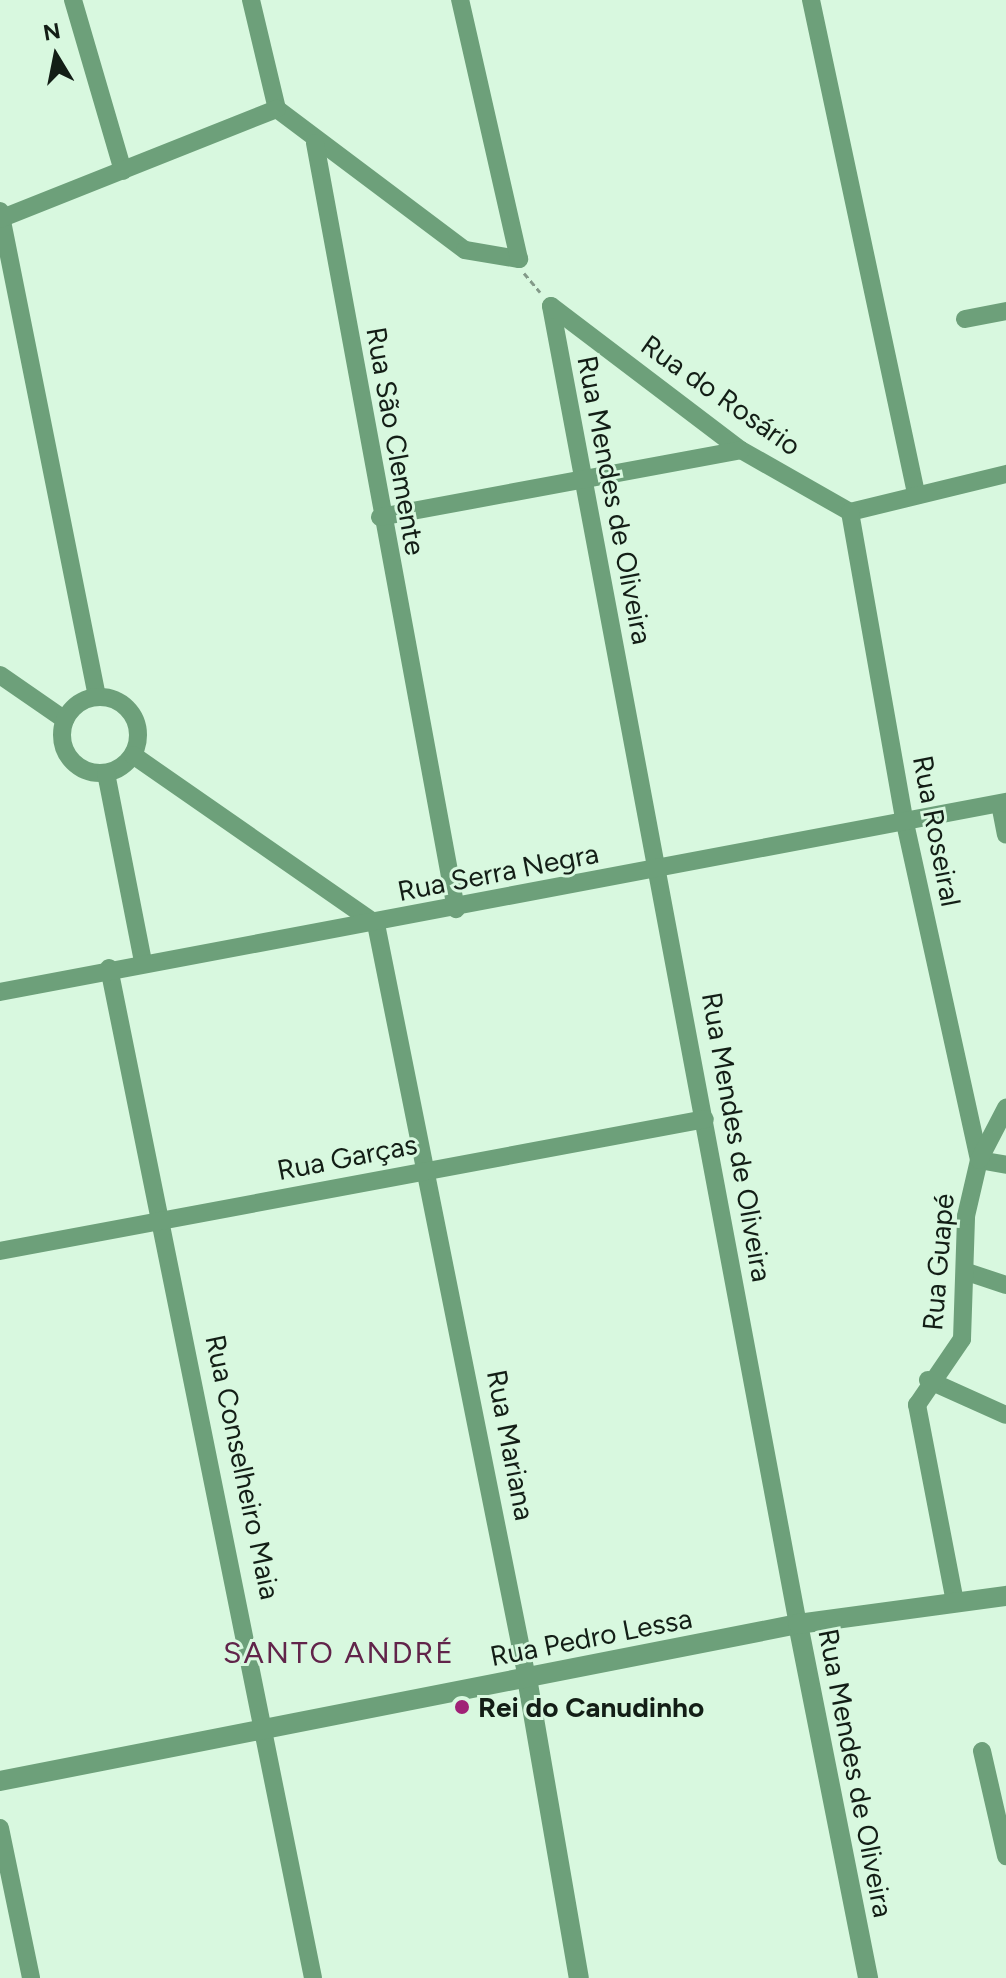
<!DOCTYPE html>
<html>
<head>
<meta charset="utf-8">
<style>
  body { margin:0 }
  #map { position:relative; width:1006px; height:1978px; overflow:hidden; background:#d8f8df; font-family:Figtree,sans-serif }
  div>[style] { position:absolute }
  .path>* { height:3px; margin-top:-1.5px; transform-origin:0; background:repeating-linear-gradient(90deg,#839a89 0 6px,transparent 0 10px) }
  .minor>* { height:18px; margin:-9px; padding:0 9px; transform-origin:9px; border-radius:9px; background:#6da07a }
  .minor>.ring { margin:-9px; padding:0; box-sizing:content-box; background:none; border:18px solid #6da07a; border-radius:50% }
  .tertiary>* { height:20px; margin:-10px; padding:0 10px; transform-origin:10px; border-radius:10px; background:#6da07a }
  .dots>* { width:22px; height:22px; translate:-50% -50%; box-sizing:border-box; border:4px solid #d8f8df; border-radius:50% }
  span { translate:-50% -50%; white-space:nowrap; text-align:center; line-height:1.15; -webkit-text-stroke:6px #d8f8df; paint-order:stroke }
  .street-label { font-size:28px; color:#131e16 }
  .poi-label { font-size:28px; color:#131e16; font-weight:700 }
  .left { translate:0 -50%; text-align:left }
  .neighbourhood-label { font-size:30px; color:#61244a; letter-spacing:2px }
  .north { position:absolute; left:16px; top:16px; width:80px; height:80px; -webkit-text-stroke:6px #d8f8df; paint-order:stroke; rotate:350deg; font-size:22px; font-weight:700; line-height:32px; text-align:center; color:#131e16 }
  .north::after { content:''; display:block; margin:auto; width:28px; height:36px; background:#131e16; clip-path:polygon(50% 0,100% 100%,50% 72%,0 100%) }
</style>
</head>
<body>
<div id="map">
  <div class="path">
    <i style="left:524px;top:273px;width:25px;rotate:50deg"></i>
  </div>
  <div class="minor">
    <i style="left:73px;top:0;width:178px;rotate:73.7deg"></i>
    <i style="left:251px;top:0;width:112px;rotate:76.6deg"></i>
    <i style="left:277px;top:109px;width:235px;rotate:36.9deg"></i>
    <i style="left:465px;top:250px;width:55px;rotate:9.5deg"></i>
    <i style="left:519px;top:259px;width:266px;rotate:-102.8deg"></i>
    <i style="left:811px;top:0;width:504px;rotate:77.98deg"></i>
    <i style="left:315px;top:143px;width:779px;rotate:79.57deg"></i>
    <i style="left:0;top:211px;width:495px;rotate:78.7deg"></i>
    <i style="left:0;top:219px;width:298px;rotate:-21.7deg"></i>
    <i style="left:551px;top:306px;width:1341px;rotate:79.39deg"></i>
    <i style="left:551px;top:306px;width:238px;rotate:37.2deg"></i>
    <i style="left:741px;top:450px;width:125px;rotate:29.6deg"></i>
    <i style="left:850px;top:512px;width:161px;rotate:-13.7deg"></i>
    <i style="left:965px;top:319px;width:42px;rotate:-11deg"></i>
    <i style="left:850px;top:512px;width:316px;rotate:80deg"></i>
    <i style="left:905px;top:823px;width:345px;rotate:77.6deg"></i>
    <i style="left:979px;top:1160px;width:27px;rotate:10deg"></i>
    <i style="left:380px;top:517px;width:367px;rotate:-10.5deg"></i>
    <i style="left:0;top:675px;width:79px;rotate:34.7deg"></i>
    <i class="ring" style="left:62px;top:697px;width:58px;height:58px"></i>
    <i style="left:133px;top:755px;width:296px;rotate:34.8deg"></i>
    <i style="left:376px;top:924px;width:769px;rotate:78.68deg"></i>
    <i style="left:106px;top:773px;width:193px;rotate:78.9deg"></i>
    <i style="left:1000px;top:804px;width:31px;rotate:79deg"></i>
    <i style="left:109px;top:968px;width:1030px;rotate:78.58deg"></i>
    <i style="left:0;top:992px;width:1024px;rotate:-10.7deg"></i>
    <i style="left:0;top:1251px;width:717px;rotate:-10.6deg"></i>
    <i style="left:967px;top:1272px;width:41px;rotate:18.4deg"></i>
    <i style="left:928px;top:1380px;width:85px;rotate:24.2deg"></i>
    <i style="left:955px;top:1602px;width:201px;rotate:-100.9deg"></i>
    <i style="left:917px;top:1405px;width:80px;rotate:-55.7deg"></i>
    <i style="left:962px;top:1339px;width:123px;rotate:-88.1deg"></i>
    <i style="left:966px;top:1216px;width:57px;rotate:-76.9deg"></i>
    <i style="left:979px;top:1160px;width:59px;rotate:-62.6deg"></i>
    <i style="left:982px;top:1751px;width:108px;rotate:77.1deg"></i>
    <i style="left:0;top:1828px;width:153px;rotate:78.3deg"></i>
  </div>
  <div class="tertiary">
    <i style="left:798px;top:1624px;width:361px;rotate:78.8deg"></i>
    <i style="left:527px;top:1678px;width:304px;rotate:80.2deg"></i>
    <i style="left:0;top:1781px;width:813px;rotate:-11.13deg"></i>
    <i style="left:798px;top:1624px;width:210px;rotate:-7.7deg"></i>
  </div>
  <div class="dots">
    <i style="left:462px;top:1707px;background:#a02276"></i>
  </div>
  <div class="street-label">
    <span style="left:721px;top:395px;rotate:35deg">Rua do Rosário</span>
    <span style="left:396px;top:441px;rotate:80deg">Rua São Clemente</span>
    <span style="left:615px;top:500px;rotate:79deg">Rua Mendes de Oliveira</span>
    <span style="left:937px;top:831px;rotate:79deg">Rua Roseiral</span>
    <span style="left:498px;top:872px;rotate:-11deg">Rua Serra Negra</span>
    <span style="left:737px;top:1137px;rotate:80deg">Rua Mendes de Oliveira</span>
    <span style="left:347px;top:1157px;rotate:-11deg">Rua Garças</span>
    <span style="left:938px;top:1262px;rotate:-85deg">Rua Guapé</span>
    <span style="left:511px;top:1445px;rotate:79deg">Rua Mariana</span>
    <span style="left:243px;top:1467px;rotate:78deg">Rua Conselheiro Maia</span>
    <span style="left:591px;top:1637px;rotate:-11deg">Rua Pedro Lessa</span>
    <span style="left:856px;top:1773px;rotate:79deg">Rua Mendes de Oliveira</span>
  </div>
  <div class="poi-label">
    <span class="left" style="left:478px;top:1707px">Rei do Canudinho</span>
  </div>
  <div class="neighbourhood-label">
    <span style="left:339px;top:1653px">SANTO ANDRÉ</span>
  </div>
  <div class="north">N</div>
</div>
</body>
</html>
